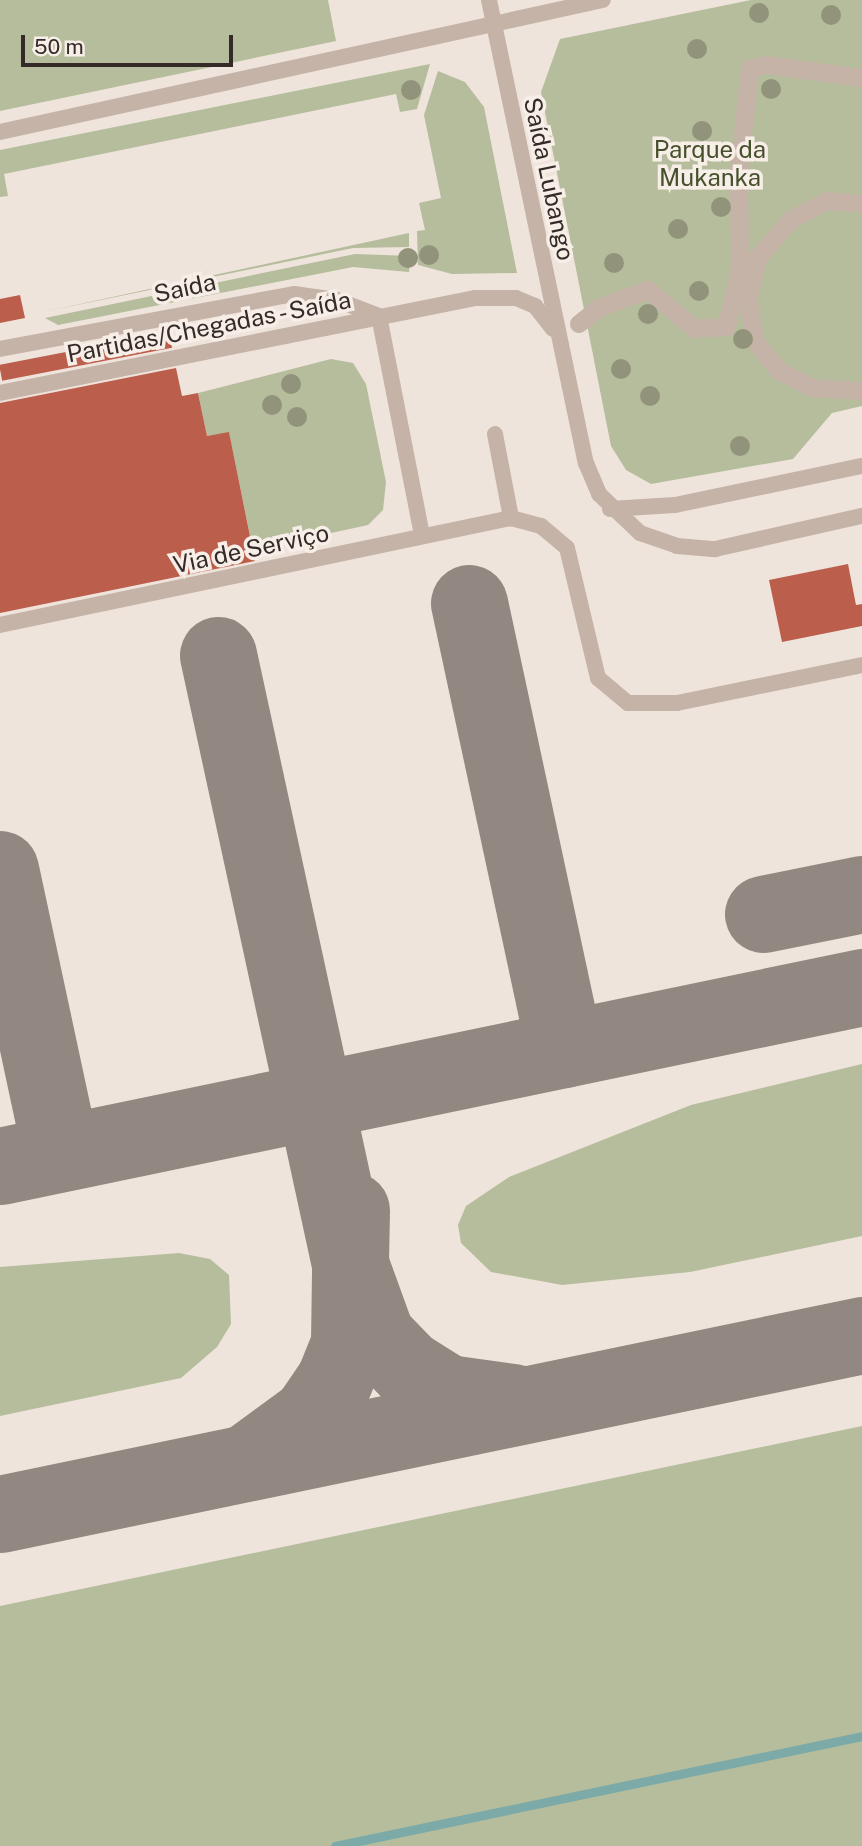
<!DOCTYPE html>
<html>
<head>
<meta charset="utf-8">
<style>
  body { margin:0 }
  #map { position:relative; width:862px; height:1846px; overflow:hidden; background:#efe4db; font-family:"Public Sans",sans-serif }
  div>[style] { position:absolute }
  .green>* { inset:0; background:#b5bd9c }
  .stream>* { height:9px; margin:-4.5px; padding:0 4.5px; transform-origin:4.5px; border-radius:4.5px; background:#7caaa8 }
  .taxiway>* { height:77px; margin:-38.5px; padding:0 38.5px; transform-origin:38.5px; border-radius:38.5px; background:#928781 }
  .building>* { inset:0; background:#bc5e4c; transform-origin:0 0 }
  .service>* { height:16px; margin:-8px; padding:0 8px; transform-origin:8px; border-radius:8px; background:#c6b3a8 }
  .pedestrian>* { height:18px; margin:-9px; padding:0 9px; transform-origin:9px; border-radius:9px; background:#c6b3a8 }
  .trees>* { width:20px; height:20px; margin:-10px; border-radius:50%; background:#92937b }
  span { translate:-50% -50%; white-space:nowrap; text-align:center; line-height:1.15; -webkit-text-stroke:7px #f7eee7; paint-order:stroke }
  .park-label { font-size:24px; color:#46502d }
  .street-label { font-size:24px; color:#342a27 }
  .scale { position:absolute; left:21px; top:35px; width:212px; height:32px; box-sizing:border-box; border:4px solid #342a27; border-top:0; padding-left:9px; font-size:21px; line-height:24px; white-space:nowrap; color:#342a27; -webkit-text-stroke:5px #f7eee7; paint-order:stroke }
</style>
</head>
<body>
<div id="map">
  <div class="green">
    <i style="clip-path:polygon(0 0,328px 0,336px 41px,0 111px)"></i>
    <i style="clip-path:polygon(751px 0,862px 0,862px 406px,832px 413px,793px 459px,651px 484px,626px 470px,611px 446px,541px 92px,560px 39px)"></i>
    <i style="clip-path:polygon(430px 64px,417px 109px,400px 112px,396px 94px,4px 174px,8px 196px,0 197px,0 150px)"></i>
    <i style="clip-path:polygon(438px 71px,465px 82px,484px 107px,517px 273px,452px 274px,418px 265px,417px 231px,425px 230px,419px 203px,441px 198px,424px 115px)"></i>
    <i style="clip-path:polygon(409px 233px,409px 247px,353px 248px,43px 312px)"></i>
    <i style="clip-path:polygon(355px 254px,411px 256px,409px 272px,353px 267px,58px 325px,45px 318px)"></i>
    <i style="clip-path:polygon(331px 359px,353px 363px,366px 384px,386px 482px,383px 510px,368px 525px,253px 550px,229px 433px,207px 436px,198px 393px)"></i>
    <i style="clip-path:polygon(862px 1064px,862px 1236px,690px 1272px,562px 1285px,491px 1272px,461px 1243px,458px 1225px,466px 1206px,509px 1177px,691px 1105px)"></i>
    <i style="clip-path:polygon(179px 1253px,210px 1259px,229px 1275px,231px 1324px,217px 1347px,181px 1378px,0 1416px,0 1267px)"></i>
    <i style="clip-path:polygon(862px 1426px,862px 1846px,0 1846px,0 1606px)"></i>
  </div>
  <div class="stream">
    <i style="left:335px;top:1846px;width:538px;rotate:-11.79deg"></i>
  </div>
  <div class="taxiway">
    <i style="left:469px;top:603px;width:456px;rotate:77.9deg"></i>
    <i style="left:218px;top:655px;width:623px;rotate:77.77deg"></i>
    <i style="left:0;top:869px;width:290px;rotate:77.9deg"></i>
    <i style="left:763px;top:914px;width:101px;rotate:-11.4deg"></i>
    <i style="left:0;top:1166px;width:880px;rotate:-11.73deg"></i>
    <i style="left:351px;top:1210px;width:54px;rotate:91.1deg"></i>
    <i style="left:350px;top:1264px;width:77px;rotate:70.1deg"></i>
    <i style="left:376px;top:1336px;width:45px;rotate:45.9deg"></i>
    <i style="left:407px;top:1368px;width:47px;rotate:32deg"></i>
    <i style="left:447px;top:1393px;width:67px;rotate:7.8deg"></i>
    <i style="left:250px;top:1460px;width:74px;rotate:-36.3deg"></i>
    <i style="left:310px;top:1416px;width:42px;rotate:-55.6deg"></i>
    <i style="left:334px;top:1381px;width:40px;rotate:-68deg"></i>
    <i style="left:349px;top:1344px;width:76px;rotate:-89.2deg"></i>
    <i style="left:0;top:1514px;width:880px;rotate:-11.73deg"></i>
  </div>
  <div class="building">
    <i style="clip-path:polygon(20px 295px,25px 318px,0 323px,0 299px)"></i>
    <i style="left:169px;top:332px;width:16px;height:173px;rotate:79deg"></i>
    <i style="clip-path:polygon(176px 368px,182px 396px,198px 393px,207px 436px,229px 432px,255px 561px,0 613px,0 403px)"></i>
    <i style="clip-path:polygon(848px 564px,856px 605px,862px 604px,862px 626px,782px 642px,769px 580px)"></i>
  </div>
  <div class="service">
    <i style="left:489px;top:0;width:473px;rotate:78.2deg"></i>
    <i style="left:586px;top:463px;width:34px;rotate:67deg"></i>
    <i style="left:599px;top:494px;width:57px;rotate:43.6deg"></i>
    <i style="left:640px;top:533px;width:39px;rotate:19deg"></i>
    <i style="left:677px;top:546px;width:38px;rotate:5deg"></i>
    <i style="left:715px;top:549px;width:151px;rotate:-12.7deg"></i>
    <i style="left:0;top:132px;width:617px;rotate:-12.35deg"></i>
    <i style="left:0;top:349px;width:299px;rotate:-10.6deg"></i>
    <i style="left:294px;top:294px;width:43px;rotate:7.9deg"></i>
    <i style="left:337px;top:300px;width:45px;rotate:20.9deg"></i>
    <i style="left:379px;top:316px;width:224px;rotate:78.9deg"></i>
    <i style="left:0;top:393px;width:484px;rotate:-11.3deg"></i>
    <i style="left:475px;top:298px;width:41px"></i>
    <i style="left:516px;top:298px;width:21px;rotate:23deg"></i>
    <i style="left:535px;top:306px;width:29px;rotate:52deg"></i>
    <i style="left:495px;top:434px;width:86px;rotate:79.2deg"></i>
    <i style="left:610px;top:509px;width:65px;rotate:-3.5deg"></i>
    <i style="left:675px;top:505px;width:191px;rotate:-11.8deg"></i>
    <i style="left:0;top:625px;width:522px;rotate:-11.83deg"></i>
    <i style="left:511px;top:518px;width:31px;rotate:15deg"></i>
    <i style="left:541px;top:526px;width:34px;rotate:40deg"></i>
    <i style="left:567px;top:548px;width:134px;rotate:76.6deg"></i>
    <i style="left:598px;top:678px;width:39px;rotate:40deg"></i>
    <i style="left:628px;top:703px;width:49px"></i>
    <i style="left:677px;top:703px;width:189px;rotate:-11.6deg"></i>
  </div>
  <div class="pedestrian">
    <i style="left:862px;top:204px;width:35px;rotate:-175deg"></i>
    <i style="left:827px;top:201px;width:41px;rotate:152.2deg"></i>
    <i style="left:791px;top:220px;width:50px;rotate:131deg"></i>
    <i style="left:758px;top:258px;width:43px;rotate:103.4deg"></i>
    <i style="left:748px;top:300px;width:43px;rotate:79.2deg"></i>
    <i style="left:756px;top:342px;width:37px;rotate:52deg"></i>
    <i style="left:779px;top:371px;width:38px;rotate:27deg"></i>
    <i style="left:813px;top:388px;width:49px;rotate:3.5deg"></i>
    <i style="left:579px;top:324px;width:26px;rotate:-39deg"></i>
    <i style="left:599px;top:308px;width:52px;rotate:-20.2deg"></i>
    <i style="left:648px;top:290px;width:61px;rotate:39.7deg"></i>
    <i style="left:695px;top:329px;width:32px;rotate:-4deg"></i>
    <i style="left:727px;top:327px;width:62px;rotate:-78deg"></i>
    <i style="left:740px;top:266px;width:94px;rotate:-90.6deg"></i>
    <i style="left:739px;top:172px;width:104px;rotate:-83.9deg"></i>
    <i style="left:750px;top:69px;width:16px;rotate:-14deg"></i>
    <i style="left:766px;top:65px;width:97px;rotate:7.7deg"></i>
  </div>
  <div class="trees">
    <i style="left:759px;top:13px"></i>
    <i style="left:831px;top:15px"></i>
    <i style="left:697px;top:49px"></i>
    <i style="left:771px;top:89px"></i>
    <i style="left:411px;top:90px"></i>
    <i style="left:702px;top:131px"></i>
    <i style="left:721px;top:207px"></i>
    <i style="left:678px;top:229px"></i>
    <i style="left:429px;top:255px"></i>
    <i style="left:408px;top:258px"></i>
    <i style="left:614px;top:263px"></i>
    <i style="left:699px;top:291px"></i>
    <i style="left:648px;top:314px"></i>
    <i style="left:743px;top:339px"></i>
    <i style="left:621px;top:369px"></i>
    <i style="left:291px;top:384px"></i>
    <i style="left:650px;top:396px"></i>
    <i style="left:272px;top:405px"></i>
    <i style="left:297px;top:417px"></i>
    <i style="left:740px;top:446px"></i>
  </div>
  <div class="park-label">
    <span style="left:710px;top:164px">Parque da<br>Mukanka</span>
  </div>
  <div class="street-label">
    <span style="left:549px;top:179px;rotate:78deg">Saída Lubango</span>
    <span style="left:185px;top:288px;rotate:-12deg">Saída</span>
    <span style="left:209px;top:327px;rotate:-11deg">Partidas/Chegadas - Saída</span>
    <span style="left:251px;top:549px;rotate:-12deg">Via de Serviço</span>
  </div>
  <div class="scale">50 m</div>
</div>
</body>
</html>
